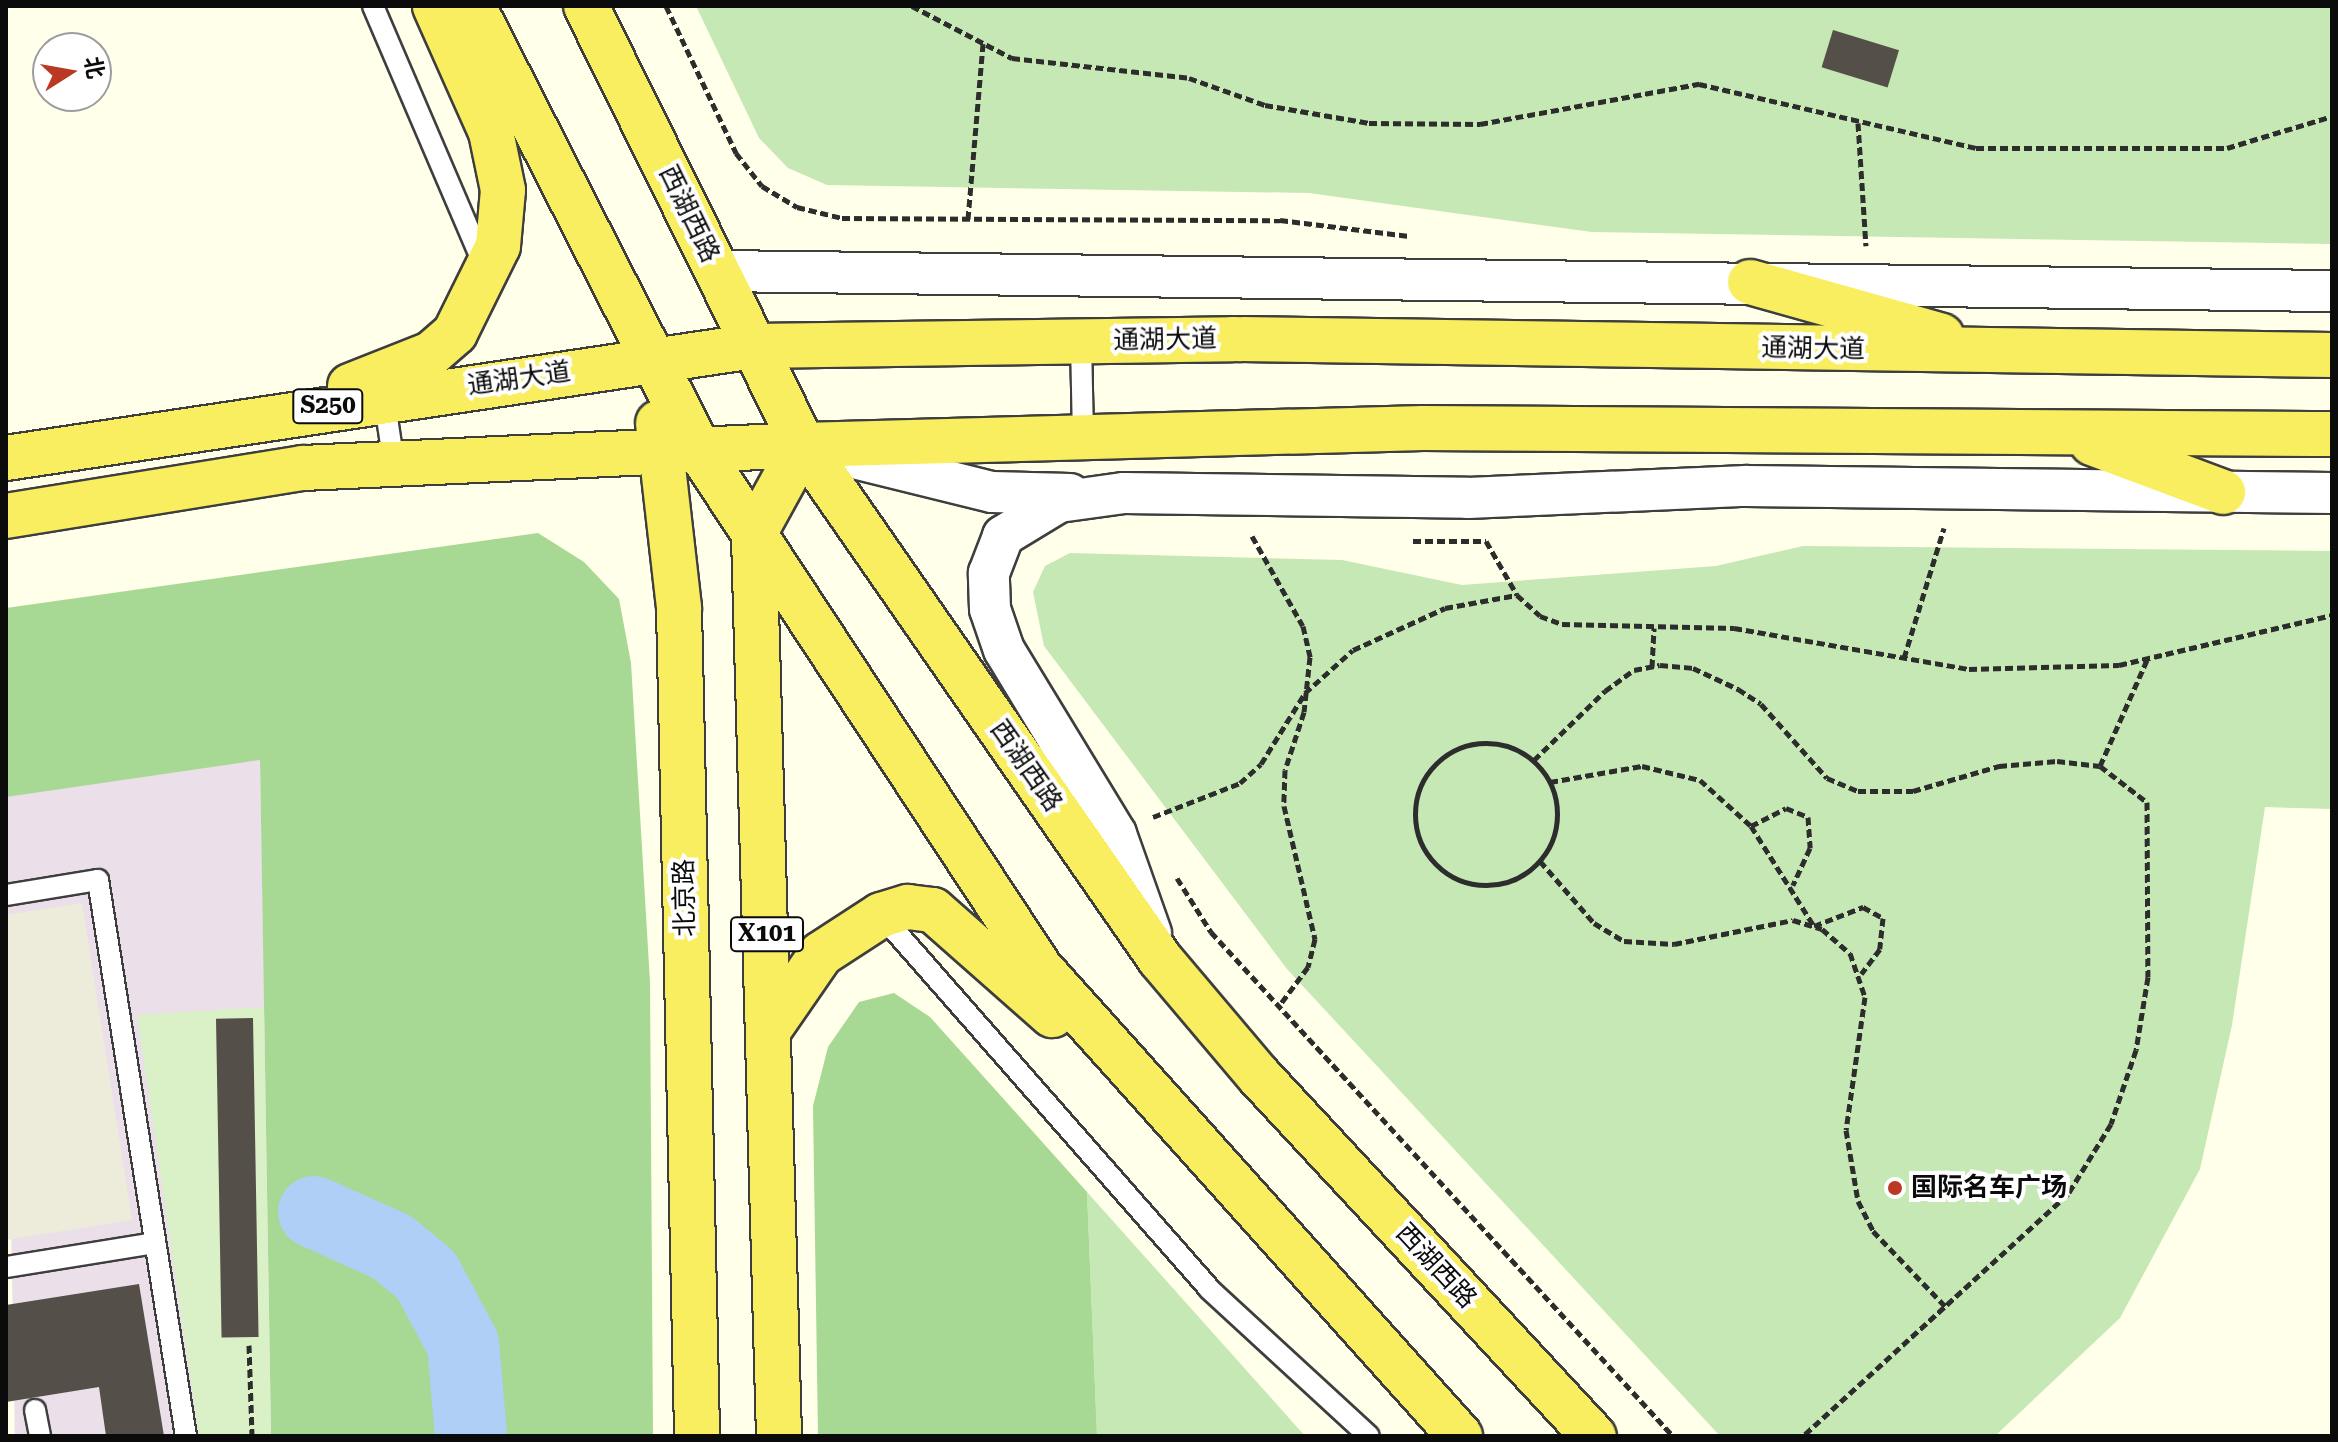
<!DOCTYPE html>
<html>
<head>
<meta charset="utf-8">
<style>
  body { margin:0 }
  #map { position:relative; width:2338px; height:1442px; overflow:hidden; background:#ffffea; font-family:"Roboto Serif","Noto Sans SC",serif }
  div>[style] { position:absolute }
  .industrial>* { inset:0; background:#ebdfea; transform-origin:0 0 }
  .green>* { inset:0; background:#c6e8b4 }
  .forest>* { inset:0; background:#a7d994 }
  .pitch>* { inset:0; background:#daf0c6 }
  .plaza>* { inset:0; background:#edecda }
  .river>* { height:72px; margin:-36px; padding:0 36px; transform-origin:36px; border-radius:36px; background:#afcff6 }
  .building>* { inset:0; background:#544f48; transform-origin:0 0 }
  .path>* { height:5px; margin-top:-2.5px; transform-origin:0; background:repeating-linear-gradient(90deg,#2d2d2d 0 8px,transparent 0 12px) }
  .path>.ring { margin:-2.5px; padding:0; box-sizing:content-box; background:none; border:5px solid #2d2d2d; border-radius:50% }
  .roads { filter:drop-shadow(2px 0 #3e3e3e) drop-shadow(-2px 0 #3e3e3e) drop-shadow(0 2px #3e3e3e) drop-shadow(0 -2px #3e3e3e) }
  .lane>* { height:20px; margin:-10px; padding:0 10px; transform-origin:10px; border-radius:10px; background:#fff }
  .street>* { height:40px; margin:-20px; padding:0 20px; transform-origin:20px; border-radius:20px; background:#fff }
  .primary>* { height:44px; margin:-22px; padding:0 22px; transform-origin:22px; border-radius:22px; background:#f8ee60 }
  .dots>* { width:22px; height:22px; translate:-50% -50%; box-sizing:border-box; border:4px solid #fff; border-radius:50% }
  span { translate:-50% -50%; white-space:nowrap; text-align:center; line-height:1.15; -webkit-text-stroke:8px #fff; paint-order:stroke }
  .shield-label span { padding:2px 6px; background:#fff; border:2px solid; border-radius:6px; -webkit-text-stroke-width:0 }
  .shield-label { font-size:24px; color:#0b0b0b; font-weight:700 }
  .street-label { font-size:26px; color:#0b0b0b }
  .poi-label { font-size:26px; color:#0b0b0b; font-weight:700 }
  .left { translate:0 -50%; text-align:left }
  .frame { position:absolute; inset:0; border:8px solid #0b0b0b; pointer-events:none }
  .north { position:absolute; left:32px; top:32px; width:80px; height:80px; box-sizing:border-box; background:#fff; border:2px solid #9d9d9d; border-radius:50%; rotate:79deg; font-size:22px; font-weight:700; line-height:32px; text-align:center; color:#0b0b0b }
  .north::after { content:''; display:block; margin:auto; width:28px; height:36px; background:#ba3824; clip-path:polygon(50% 0,100% 100%,50% 72%,0 100%) }
</style>
</head>
<body>
<div id="map">
  <div class="industrial">
    <i style="left:260px;top:759px;width:677px;height:257px;rotate:89deg"></i>
  </div>
  <div class="green">
    <i style="clip-path:polygon(696px 6px,2332px 6px,2332px 244px,1592px 232px,1309px 193px,827px 185px,788px 168px,759px 138px)"></i>
    <i style="clip-path:polygon(1803px 546px,2332px 551px,2332px 809px,2265px 807px,2232px 1025px,2200px 1169px,2120px 1318px,1995px 1436px,1720px 1436px,1287px 969px,1044px 646px,1033px 592px,1045px 566px,1070px 553px,1342px 560px,1462px 585px,1716px 566px)"></i>
    <i style="clip-path:polygon(1087px 1192px,1305px 1436px,1097px 1436px)"></i>
  </div>
  <div class="forest">
    <i style="clip-path:polygon(538px 533px,584px 562px,619px 599px,631px 663px,650px 982px,653px 1436px,271px 1436px,260px 760px,6px 797px,6px 608px)"></i>
    <i style="clip-path:polygon(894px 993px,930px 1017px,1087px 1192px,1097px 1436px,818px 1436px,813px 1106px,828px 1047px,859px 1002px)"></i>
  </div>
  <div class="pitch">
    <i style="clip-path:polygon(264px 1007px,271px 1436px,199px 1436px,137px 1015px)"></i>
  </div>
  <div class="plaza">
    <i style="clip-path:polygon(82px 903px,132px 1220px,6px 1240px,6px 915px)"></i>
  </div>
  <div class="river">
    <i style="left:314px;top:1212px;width:85px;rotate:24.2deg"></i>
    <i style="left:392px;top:1247px;width:44px;rotate:39.5deg"></i>
    <i style="left:426px;top:1275px;width:78px;rotate:61.8deg"></i>
    <i style="left:463px;top:1344px;width:92px;rotate:85deg"></i>
  </div>
  <div class="building">
    <i style="left:1833px;top:30px;width:69px;height:39px;rotate:17deg"></i>
    <i style="left:253px;top:1018px;width:319px;height:37px;rotate:89deg"></i>
    <i style="clip-path:polygon(139px 1284px,164px 1436px,106px 1436px,99px 1387px,6px 1402px,6px 1305px)"></i>
  </div>
  <div class="path">
    <i style="left:666px;top:6px;width:163px;rotate:64.5deg"></i>
    <i style="left:736px;top:153px;width:42px;rotate:51.8deg"></i>
    <i style="left:762px;top:186px;width:41px;rotate:31deg"></i>
    <i style="left:797px;top:207px;width:46px;rotate:13.7deg"></i>
    <i style="left:842px;top:218px;width:438px;rotate:0.3deg"></i>
    <i style="left:1280px;top:220px;width:130px;rotate:7.1deg"></i>
    <i style="left:912px;top:6px;width:113px;rotate:27.5deg"></i>
    <i style="left:1012px;top:58px;width:178px;rotate:6.4deg"></i>
    <i style="left:1189px;top:78px;width:81px;rotate:19.6deg"></i>
    <i style="left:1265px;top:105px;width:106px;rotate:9.8deg"></i>
    <i style="left:1369px;top:123px;width:111px;rotate:0.5deg"></i>
    <i style="left:1480px;top:124px;width:223px;rotate:-10.4deg"></i>
    <i style="left:1699px;top:84px;width:284px;rotate:13deg"></i>
    <i style="left:1976px;top:148px;width:251px"></i>
    <i style="left:2227px;top:148px;width:110px;rotate:-16.9deg"></i>
    <i style="left:1858px;top:123px;width:123px;rotate:86.3deg"></i>
    <i style="left:968px;top:219px;width:176px;rotate:-85.1deg"></i>
    <i style="left:1252px;top:536px;width:103px;rotate:60.5deg"></i>
    <i style="left:1303px;top:626px;width:32px;rotate:77deg"></i>
    <i style="left:1310px;top:657px;width:55px;rotate:96.2deg"></i>
    <i style="left:1304px;top:712px;width:61px;rotate:108.1deg"></i>
    <i style="left:1285px;top:770px;width:36px;rotate:92deg"></i>
    <i style="left:1284px;top:806px;width:137px;rotate:76.9deg"></i>
    <i style="left:1315px;top:939px;width:29px;rotate:104deg"></i>
    <i style="left:1308px;top:967px;width:49px;rotate:126.6deg"></i>
    <i style="left:1413px;top:541px;width:73px"></i>
    <i style="left:1486px;top:541px;width:62px;rotate:60.1deg"></i>
    <i style="left:1517px;top:595px;width:31px;rotate:42deg"></i>
    <i style="left:1540px;top:616px;width:23px;rotate:20deg"></i>
    <i style="left:1562px;top:624px;width:172px;rotate:1.3deg"></i>
    <i style="left:1734px;top:628px;width:239px;rotate:9.9deg"></i>
    <i style="left:1969px;top:669px;width:150px;rotate:-1.5deg"></i>
    <i style="left:2119px;top:665px;width:219px;rotate:-13.2deg"></i>
    <i style="left:1904px;top:658px;width:136px;rotate:-72.9deg"></i>
    <i style="left:1652px;top:667px;width:39px;rotate:-87deg"></i>
    <i class="ring" style="left:1415px;top:743px;width:137px;height:137px"></i>
    <i style="left:1534px;top:760px;width:99px;rotate:-44.2deg"></i>
    <i style="left:1605px;top:691px;width:36px;rotate:-36deg"></i>
    <i style="left:1634px;top:670px;width:26px;rotate:-11deg"></i>
    <i style="left:1660px;top:665px;width:33px;rotate:5deg"></i>
    <i style="left:1693px;top:668px;width:50px;rotate:25deg"></i>
    <i style="left:1738px;top:689px;width:27px;rotate:33deg"></i>
    <i style="left:1761px;top:704px;width:99px;rotate:48.3deg"></i>
    <i style="left:1827px;top:778px;width:34px;rotate:23deg"></i>
    <i style="left:1858px;top:791px;width:55px"></i>
    <i style="left:1913px;top:791px;width:90px;rotate:-16.2deg"></i>
    <i style="left:1999px;top:766px;width:58px;rotate:-4.9deg"></i>
    <i style="left:2057px;top:761px;width:43px;rotate:6.6deg"></i>
    <i style="left:2100px;top:766px;width:59px;rotate:37.5deg"></i>
    <i style="left:2147px;top:802px;width:175px;rotate:89.7deg"></i>
    <i style="left:2148px;top:977px;width:74px;rotate:99.3deg"></i>
    <i style="left:2136px;top:1050px;width:78px;rotate:108.7deg"></i>
    <i style="left:2111px;top:1124px;width:82px;rotate:121.6deg"></i>
    <i style="left:2068px;top:1194px;width:359px;rotate:137.6deg"></i>
    <i style="left:2100px;top:766px;width:116px;rotate:-66.1deg"></i>
    <i style="left:1550px;top:782px;width:93px;rotate:-9.9deg"></i>
    <i style="left:1642px;top:766px;width:60px;rotate:13.6deg"></i>
    <i style="left:1700px;top:780px;width:69px;rotate:42deg"></i>
    <i style="left:1751px;top:826px;width:118px;rotate:57.8deg"></i>
    <i style="left:1814px;top:926px;width:53px;rotate:-21.2deg"></i>
    <i style="left:1863px;top:907px;width:23px;rotate:29deg"></i>
    <i style="left:1883px;top:918px;width:31px;rotate:96deg"></i>
    <i style="left:1880px;top:949px;width:31px;rotate:127deg"></i>
    <i style="left:1153px;top:817px;width:93px;rotate:-21.3deg"></i>
    <i style="left:1240px;top:783px;width:28px;rotate:-42deg"></i>
    <i style="left:1261px;top:764px;width:84px;rotate:-58.2deg"></i>
    <i style="left:1305px;top:693px;width:64px;rotate:-41.9deg"></i>
    <i style="left:1353px;top:650px;width:101px;rotate:-24.5deg"></i>
    <i style="left:1445px;top:608px;width:73px;rotate:-10.2deg"></i>
    <i style="left:1751px;top:826px;width:39px;rotate:-27deg"></i>
    <i style="left:1786px;top:808px;width:24px;rotate:22deg"></i>
    <i style="left:1808px;top:817px;width:31px;rotate:86deg"></i>
    <i style="left:1810px;top:848px;width:41px;rotate:114.7deg"></i>
    <i style="left:1540px;top:861px;width:82px;rotate:48.9deg"></i>
    <i style="left:1594px;top:923px;width:35px;rotate:31deg"></i>
    <i style="left:1624px;top:941px;width:50px;rotate:3.4deg"></i>
    <i style="left:1674px;top:944px;width:121px;rotate:-11.4deg"></i>
    <i style="left:1793px;top:920px;width:30px;rotate:17deg"></i>
    <i style="left:1822px;top:929px;width:37px;rotate:41deg"></i>
    <i style="left:1850px;top:953px;width:46px;rotate:71.2deg"></i>
    <i style="left:1865px;top:997px;width:134px;rotate:98.1deg"></i>
    <i style="left:1846px;top:1130px;width:72px;rotate:80.4deg"></i>
    <i style="left:1858px;top:1201px;width:34px;rotate:63deg"></i>
    <i style="left:1873px;top:1231px;width:104px;rotate:46.2deg"></i>
    <i style="left:1177px;top:878px;width:64px;rotate:57.8deg"></i>
    <i style="left:1211px;top:932px;width:684px;rotate:47.49deg"></i>
    <i style="left:249px;top:1345px;width:91px;rotate:88.1deg"></i>
  </div>
  <div class="roads">
    <div class="lane">
      <i style="left:373px;top:6px;width:284px;rotate:66.8deg"></i>
      <i style="left:1081px;top:341px;width:96px;rotate:88.8deg"></i>
      <i style="left:384px;top:398px;width:67px;rotate:81.4deg"></i>
      <i style="left:6px;top:895px;width:93px;rotate:-9.3deg"></i>
      <i style="left:98px;top:880px;width:563px;rotate:81.01deg"></i>
      <i style="left:881px;top:915px;width:497px;rotate:48.7deg"></i>
      <i style="left:1209px;top:1289px;width:217px;rotate:42.6deg"></i>
      <i style="left:6px;top:1267px;width:151px;rotate:-9.2deg"></i>
      <i style="left:35px;top:1410px;width:26px;rotate:79deg"></i>
    </div>
    <div class="street">
      <i style="left:717px;top:271px;width:1615px;rotate:0.71deg"></i>
      <i style="left:830px;top:452px;width:167px;rotate:13.9deg"></i>
      <i style="left:992px;top:492px;width:78px;rotate:1.5deg"></i>
      <i style="left:1151px;top:933px;width:105px;rotate:-109.5deg"></i>
      <i style="left:1116px;top:834px;width:215px;rotate:-121.3deg"></i>
      <i style="left:1004px;top:650px;width:43px;rotate:-108.9deg"></i>
      <i style="left:990px;top:609px;width:36px;rotate:-92deg"></i>
      <i style="left:989px;top:573px;width:40px;rotate:-69deg"></i>
      <i style="left:1003px;top:536px;width:66px;rotate:-31.3deg"></i>
      <i style="left:1059px;top:502px;width:66px;rotate:-7.9deg"></i>
      <i style="left:1124px;top:493px;width:344px;rotate:0.8deg"></i>
      <i style="left:1468px;top:498px;width:278px;rotate:-2.5deg"></i>
      <i style="left:1746px;top:486px;width:586px;rotate:0.68deg"></i>
    </div>
    <div class="primary">
      <i style="left:473px;top:6px;width:498px;rotate:63deg"></i>
      <i style="left:699px;top:450px;width:620px;rotate:56.64deg"></i>
      <i style="left:1040px;top:968px;width:629px;rotate:48.09deg"></i>
      <i style="left:586px;top:6px;width:490px;rotate:63.7deg"></i>
      <i style="left:803px;top:445px;width:626px;rotate:55.22deg"></i>
      <i style="left:1160px;top:959px;width:153px;rotate:49.8deg"></i>
      <i style="left:1259px;top:1076px;width:492px;rotate:47.1deg"></i>
      <i style="left:1750px;top:282px;width:199px;rotate:15.7deg"></i>
      <i style="left:350px;top:386px;width:87px;rotate:-21.6deg"></i>
      <i style="left:431px;top:354px;width:32px;rotate:-41deg"></i>
      <i style="left:455px;top:333px;width:97px;rotate:-63.7deg"></i>
      <i style="left:498px;top:246px;width:56px;rotate:-84.9deg"></i>
      <i style="left:503px;top:190px;width:59px;rotate:-101.7deg"></i>
      <i style="left:491px;top:132px;width:138px;rotate:-114deg"></i>
      <i style="left:658px;top:423px;width:186px;rotate:83.5deg"></i>
      <i style="left:679px;top:608px;width:828px;rotate:88.75deg"></i>
      <i style="left:2092px;top:443px;width:140px;rotate:20.5deg"></i>
      <i style="left:6px;top:458px;width:756px;rotate:-8.52deg"></i>
      <i style="left:754px;top:346px;width:479px;rotate:-0.8deg"></i>
      <i style="left:1233px;top:339px;width:1099px;rotate:0.83deg"></i>
      <i style="left:6px;top:516px;width:301px;rotate:-9.2deg"></i>
      <i style="left:303px;top:468px;width:501px;rotate:-2.63deg"></i>
      <i style="left:803px;top:445px;width:620px;rotate:-1.57deg"></i>
      <i style="left:1423px;top:428px;width:909px;rotate:0.38deg"></i>
      <i style="left:770px;top:1028px;width:90px;rotate:-55.4deg"></i>
      <i style="left:821px;top:954px;width:72px;rotate:-33deg"></i>
      <i style="left:881px;top:915px;width:28px;rotate:-17deg"></i>
      <i style="left:908px;top:907px;width:25px;rotate:7deg"></i>
      <i style="left:933px;top:910px;width:159px;rotate:41.4deg"></i>
      <i style="left:779px;top:1436px;width:902px;rotate:-91.59deg"></i>
      <i style="left:754px;top:534px;width:102px;rotate:-61.2deg"></i>
    </div>
  </div>
  <div class="dots">
    <i style="left:1895px;top:1188px;background:#ba3824"></i>
  </div>
  <div class="shield-label">
    <span style="left:328px;top:406px">S250</span>
    <span style="left:767px;top:934px">X101</span>
  </div>
  <div class="street-label">
    <span style="left:689px;top:214px;rotate:64deg">西湖西路</span>
    <span style="left:1165px;top:340px;rotate:-1deg">通湖大道</span>
    <span style="left:1813px;top:349px;rotate:1deg">通湖大道</span>
    <span style="left:519px;top:379px;rotate:-8deg">通湖大道</span>
    <span style="left:1026px;top:766px;rotate:55deg">西湖西路</span>
    <span style="left:685px;top:898px;rotate:-91deg">北京路</span>
    <span style="left:1436px;top:1266px;rotate:47deg">西湖西路</span>
  </div>
  <div class="poi-label">
    <span class="left" style="left:1911px;top:1188px">国际名车广场</span>
  </div>
  <div class="frame"></div>
  <div class="north">北</div>
</div>
</body>
</html>
